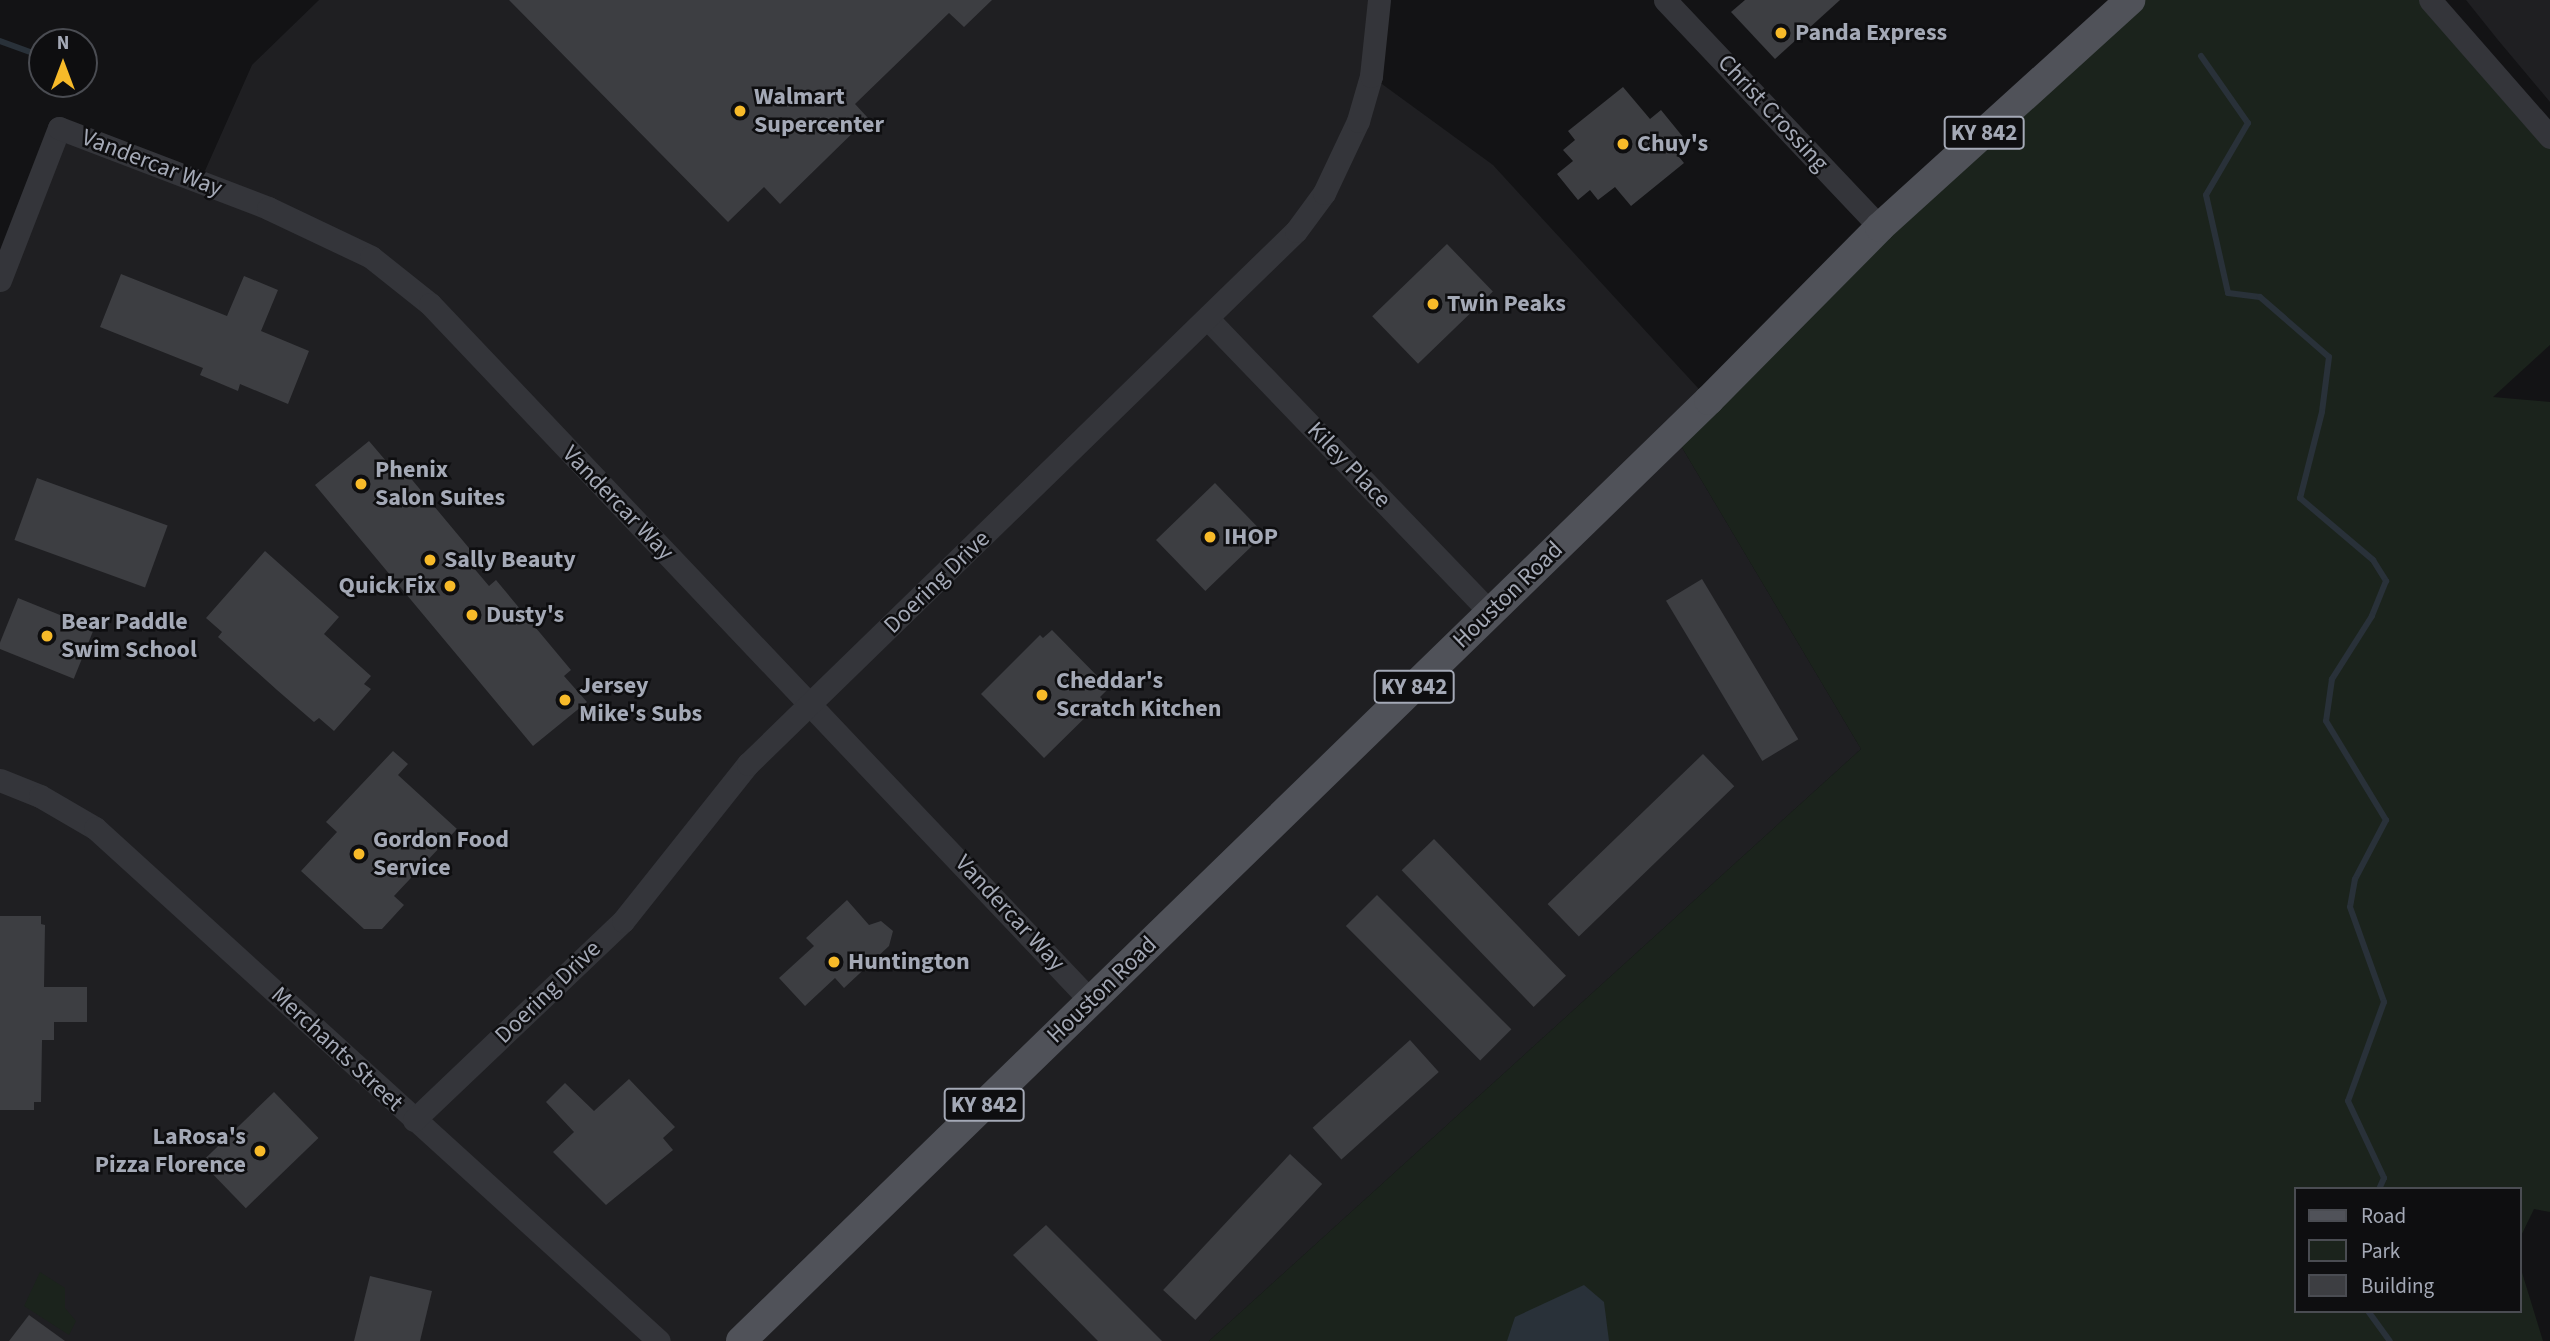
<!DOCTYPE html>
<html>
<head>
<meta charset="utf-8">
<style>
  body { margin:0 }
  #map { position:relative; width:2550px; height:1341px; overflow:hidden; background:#131315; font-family:"Source Sans 3",sans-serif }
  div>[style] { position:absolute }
  .built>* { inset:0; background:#1f1f22 }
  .green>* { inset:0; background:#1b231c }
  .water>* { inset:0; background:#293139 }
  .stream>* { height:6px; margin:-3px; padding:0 3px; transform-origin:3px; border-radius:3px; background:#293139 }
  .building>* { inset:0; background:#3d3e42; transform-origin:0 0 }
  .minor>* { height:23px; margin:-11.5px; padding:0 11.5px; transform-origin:11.5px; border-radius:11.5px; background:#34353a }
  .major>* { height:30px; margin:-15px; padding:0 15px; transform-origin:15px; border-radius:15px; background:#505259 }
  .dots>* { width:19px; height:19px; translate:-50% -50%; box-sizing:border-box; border:4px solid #0e0e10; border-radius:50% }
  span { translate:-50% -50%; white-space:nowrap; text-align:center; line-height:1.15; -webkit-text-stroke:5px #0e0e10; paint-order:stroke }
  .shield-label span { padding:2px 5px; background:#0e0e10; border:2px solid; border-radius:5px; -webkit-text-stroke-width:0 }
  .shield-label { font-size:23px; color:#a4a9b6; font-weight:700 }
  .poi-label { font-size:24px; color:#a4a9b6; font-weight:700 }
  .left { translate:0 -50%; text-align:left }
  .right { translate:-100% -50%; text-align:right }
  .street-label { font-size:24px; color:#a4a9b6 }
  .legend { position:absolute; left:2294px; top:1187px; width:228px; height:126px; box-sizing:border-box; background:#0e0e10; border:2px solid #4a4c52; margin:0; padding:9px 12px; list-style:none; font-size:21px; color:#a4a9b6 }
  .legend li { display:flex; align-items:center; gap:14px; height:35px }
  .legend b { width:35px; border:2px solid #4a4c52 }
  .north { position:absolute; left:28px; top:28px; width:70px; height:70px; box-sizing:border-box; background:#0e0e10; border:2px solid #4a4c52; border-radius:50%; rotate:0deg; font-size:19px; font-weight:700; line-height:28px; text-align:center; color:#a4a9b6 }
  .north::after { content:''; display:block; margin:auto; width:24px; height:32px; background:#f7ba29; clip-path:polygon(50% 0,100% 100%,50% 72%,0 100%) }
</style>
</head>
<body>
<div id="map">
  <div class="built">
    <i style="clip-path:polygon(319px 0,1379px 0,1371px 76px,1493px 165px,1709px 400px,1674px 434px,1861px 749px,1209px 1341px,0 1341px,0 280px,59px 128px,200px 182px,252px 65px)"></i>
    <i style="clip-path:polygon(2466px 0,2550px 0,2550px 102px,2498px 40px)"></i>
  </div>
  <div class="green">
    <i style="clip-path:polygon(2130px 0,2430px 0,2550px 137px,2550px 345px,2493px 397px,2550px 402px,2550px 1212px,2534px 1209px,2520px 1238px,2520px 1189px,2296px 1189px,2296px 1311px,2520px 1311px,2520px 1266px,2543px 1341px,1209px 1341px,1861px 749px,1674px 434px)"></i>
    <i style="clip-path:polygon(40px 1272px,65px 1288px,65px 1308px,76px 1321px,69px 1335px,24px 1306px)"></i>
  </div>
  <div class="water">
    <i style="clip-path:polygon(1584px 1285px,1604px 1302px,1609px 1341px,1507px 1341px,1515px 1317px)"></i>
  </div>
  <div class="stream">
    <i style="left:0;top:41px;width:32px;rotate:20deg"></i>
    <i style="left:2201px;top:56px;width:82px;rotate:55deg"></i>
    <i style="left:2248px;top:123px;width:83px;rotate:120.3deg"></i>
    <i style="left:2206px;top:195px;width:100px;rotate:77.3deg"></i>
    <i style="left:2228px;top:293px;width:32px;rotate:7deg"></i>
    <i style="left:2260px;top:297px;width:91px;rotate:41deg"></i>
    <i style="left:2329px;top:357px;width:55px;rotate:97.3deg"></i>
    <i style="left:2322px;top:412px;width:89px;rotate:104.3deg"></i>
    <i style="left:2300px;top:498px;width:96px;rotate:40.3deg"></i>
    <i style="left:2373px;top:560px;width:25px;rotate:58deg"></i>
    <i style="left:2386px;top:581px;width:38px;rotate:112deg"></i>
    <i style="left:2372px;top:616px;width:75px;rotate:122.4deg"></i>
    <i style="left:2332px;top:679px;width:42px;rotate:98.1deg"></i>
    <i style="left:2326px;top:721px;width:116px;rotate:58.8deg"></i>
    <i style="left:2386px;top:820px;width:67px;rotate:117.7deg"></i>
    <i style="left:2355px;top:879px;width:28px;rotate:100deg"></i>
    <i style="left:2350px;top:907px;width:101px;rotate:70.3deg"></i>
    <i style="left:2384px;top:1002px;width:105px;rotate:110deg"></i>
    <i style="left:2348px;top:1101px;width:85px;rotate:64.9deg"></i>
    <i style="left:2384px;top:1178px;width:12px;rotate:114deg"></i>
    <i style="left:2368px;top:1311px;width:37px;rotate:54deg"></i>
  </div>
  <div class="building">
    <i style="clip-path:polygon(509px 0,992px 0,964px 27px,949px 13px,855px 104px,868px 118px,780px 204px,764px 187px,728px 222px)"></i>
    <i style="clip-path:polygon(1745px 0,1840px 0,1775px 59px,1731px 12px)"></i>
    <i style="clip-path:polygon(1623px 87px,1650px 119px,1661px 110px,1683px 137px,1671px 147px,1684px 163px,1631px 206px,1615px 187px,1598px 200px,1590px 190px,1578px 200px,1557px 174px,1573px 161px,1563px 150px,1575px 140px,1568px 131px)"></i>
    <i style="left:1447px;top:244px;width:66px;height:104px;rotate:46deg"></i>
    <i style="clip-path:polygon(121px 274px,227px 316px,244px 276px,278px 290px,261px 331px,309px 351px,288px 404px,240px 384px,238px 391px,200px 375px,203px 368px,100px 327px)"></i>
    <i style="clip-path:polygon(369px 441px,392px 468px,398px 463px,474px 554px,467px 560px,489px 586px,496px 580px,571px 670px,564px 676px,587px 702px,533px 746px,315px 485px)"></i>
    <i style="left:37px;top:478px;width:139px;height:66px;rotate:20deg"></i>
    <i style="left:1215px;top:483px;width:71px;height:82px;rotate:46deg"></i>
    <i style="clip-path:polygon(265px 551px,339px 617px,324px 634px,371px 676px,364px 684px,371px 689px,334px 731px,319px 718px,314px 722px,277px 690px,218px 637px,222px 632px,206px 618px)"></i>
    <i style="left:1702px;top:579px;width:187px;height:42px;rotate:59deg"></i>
    <i style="left:18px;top:598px;width:82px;height:54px;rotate:22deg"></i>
    <i style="clip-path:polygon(1052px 630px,1109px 688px,1100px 697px,1103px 700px,1044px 758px,981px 694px,1040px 635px,1043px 638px)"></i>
    <i style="clip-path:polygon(393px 751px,408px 764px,398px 775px,457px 829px,394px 896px,404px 905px,382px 929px,364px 929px,301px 871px,337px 832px,326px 822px)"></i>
    <i style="left:1703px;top:754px;width:45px;height:216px;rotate:46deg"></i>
    <i style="left:1434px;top:839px;width:190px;height:45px;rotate:46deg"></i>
    <i style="left:1377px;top:895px;width:190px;height:44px;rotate:45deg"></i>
    <i style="clip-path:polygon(847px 900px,869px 925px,881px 921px,893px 931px,889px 946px,844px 988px,835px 978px,805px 1006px,779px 978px,814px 946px,806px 938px)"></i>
    <i style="clip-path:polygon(0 916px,41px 916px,41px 924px,45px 925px,44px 987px,87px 987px,87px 1022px,54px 1022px,54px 1040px,42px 1040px,41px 1102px,34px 1102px,34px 1110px,0 1110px)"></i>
    <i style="left:1410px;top:1040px;width:43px;height:131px;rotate:48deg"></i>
    <i style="clip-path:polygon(629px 1079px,675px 1127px,663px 1138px,673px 1150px,606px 1205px,553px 1152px,574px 1132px,546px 1102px,565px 1083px,594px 1111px)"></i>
    <i style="left:274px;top:1092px;width:64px;height:101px;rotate:46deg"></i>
    <i style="left:1290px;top:1154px;width:44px;height:186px;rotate:43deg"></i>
    <i style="clip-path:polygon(1046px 1225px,1162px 1341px,1098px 1341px,1013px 1255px)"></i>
    <i style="clip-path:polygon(370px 1276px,432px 1291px,420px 1341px,354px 1341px)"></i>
    <i style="clip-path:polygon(29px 1315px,65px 1341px,9px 1341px)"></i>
  </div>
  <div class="minor">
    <i style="left:1665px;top:0;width:313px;rotate:46.6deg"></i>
    <i style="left:2430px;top:0;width:182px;rotate:48.8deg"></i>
    <i style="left:0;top:280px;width:163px;rotate:-68.8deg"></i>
    <i style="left:59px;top:128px;width:224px;rotate:20.9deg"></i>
    <i style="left:268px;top:208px;width:114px;rotate:25.4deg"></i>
    <i style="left:371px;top:257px;width:75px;rotate:38.5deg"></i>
    <i style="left:430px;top:304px;width:961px;rotate:46.52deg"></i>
    <i style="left:1207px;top:318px;width:408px;rotate:46.1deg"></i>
    <i style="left:0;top:780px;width:43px;rotate:21.8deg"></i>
    <i style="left:40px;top:796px;width:64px;rotate:30.2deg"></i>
    <i style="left:95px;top:828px;width:762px;rotate:42.29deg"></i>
    <i style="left:414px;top:1120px;width:289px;rotate:-43.6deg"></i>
    <i style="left:623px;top:921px;width:201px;rotate:-51.5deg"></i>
    <i style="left:748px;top:764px;width:764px;rotate:-44.21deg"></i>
    <i style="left:1296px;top:231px;width:47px;rotate:-53.6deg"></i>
    <i style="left:1324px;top:193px;width:80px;rotate:-64.7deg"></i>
    <i style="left:1358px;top:121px;width:47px;rotate:-73.9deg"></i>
    <i style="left:1371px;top:76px;width:76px;rotate:-84deg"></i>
  </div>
  <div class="major">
    <i style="left:741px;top:1341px;width:1350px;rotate:-44.19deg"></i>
    <i style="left:1709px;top:400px;width:243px;rotate:-45.3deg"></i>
    <i style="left:1880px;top:227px;width:338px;rotate:-42.2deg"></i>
  </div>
  <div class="dots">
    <i style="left:1781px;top:33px;background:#f7ba29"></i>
    <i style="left:740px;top:111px;background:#f7ba29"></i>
    <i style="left:1623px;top:144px;background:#f7ba29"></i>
    <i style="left:1433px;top:304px;background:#f7ba29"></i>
    <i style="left:361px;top:484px;background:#f7ba29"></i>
    <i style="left:1210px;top:537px;background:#f7ba29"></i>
    <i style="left:430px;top:560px;background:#f7ba29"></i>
    <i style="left:450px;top:586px;background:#f7ba29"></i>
    <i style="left:472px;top:615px;background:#f7ba29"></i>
    <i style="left:47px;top:636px;background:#f7ba29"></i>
    <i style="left:1042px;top:695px;background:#f7ba29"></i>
    <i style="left:565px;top:700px;background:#f7ba29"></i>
    <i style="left:359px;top:854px;background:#f7ba29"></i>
    <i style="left:834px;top:962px;background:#f7ba29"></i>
    <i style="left:260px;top:1151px;background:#f7ba29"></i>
  </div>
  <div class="shield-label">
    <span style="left:1984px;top:133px">KY 842</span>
    <span style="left:1414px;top:687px">KY 842</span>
    <span style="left:984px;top:1105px">KY 842</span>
  </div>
  <div class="poi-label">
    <span class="left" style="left:1795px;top:33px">Panda Express</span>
    <span class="left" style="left:754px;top:111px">Walmart<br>Supercenter</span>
    <span class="left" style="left:1637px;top:144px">Chuy's</span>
    <span class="left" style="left:1447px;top:304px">Twin Peaks</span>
    <span class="left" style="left:375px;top:484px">Phenix<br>Salon Suites</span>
    <span class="left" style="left:1224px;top:537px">IHOP</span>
    <span class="left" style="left:444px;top:560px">Sally Beauty</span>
    <span class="right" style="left:436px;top:586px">Quick Fix</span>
    <span class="left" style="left:486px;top:615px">Dusty's</span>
    <span class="left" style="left:61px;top:636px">Bear Paddle<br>Swim School</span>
    <span class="left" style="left:1056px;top:695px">Cheddar's<br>Scratch Kitchen</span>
    <span class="left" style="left:579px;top:700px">Jersey<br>Mike's Subs</span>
    <span class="left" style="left:373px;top:854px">Gordon Food<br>Service</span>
    <span class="left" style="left:848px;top:962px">Huntington</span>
    <span class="right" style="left:246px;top:1151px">LaRosa's<br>Pizza Florence</span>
  </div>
  <div class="street-label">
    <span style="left:1773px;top:113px;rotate:47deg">Christ Crossing</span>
    <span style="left:152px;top:163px;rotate:21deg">Vandercar Way</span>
    <span style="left:1349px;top:465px;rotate:46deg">Kiley Place</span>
    <span style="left:618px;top:503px;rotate:46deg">Vandercar Way</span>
    <span style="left:937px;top:582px;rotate:-44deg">Doering Drive</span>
    <span style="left:1508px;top:595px;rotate:-44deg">Houston Road</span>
    <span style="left:1010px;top:913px;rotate:47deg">Vandercar Way</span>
    <span style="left:1102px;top:990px;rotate:-44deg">Houston Road</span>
    <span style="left:548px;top:992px;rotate:-44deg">Doering Drive</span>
    <span style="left:337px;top:1049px;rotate:43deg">Merchants Street</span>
  </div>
  <ul class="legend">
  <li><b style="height:9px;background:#505259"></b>Road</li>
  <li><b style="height:19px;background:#1b231c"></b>Park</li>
  <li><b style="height:19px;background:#3d3e42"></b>Building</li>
  </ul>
  <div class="north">N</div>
</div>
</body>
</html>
